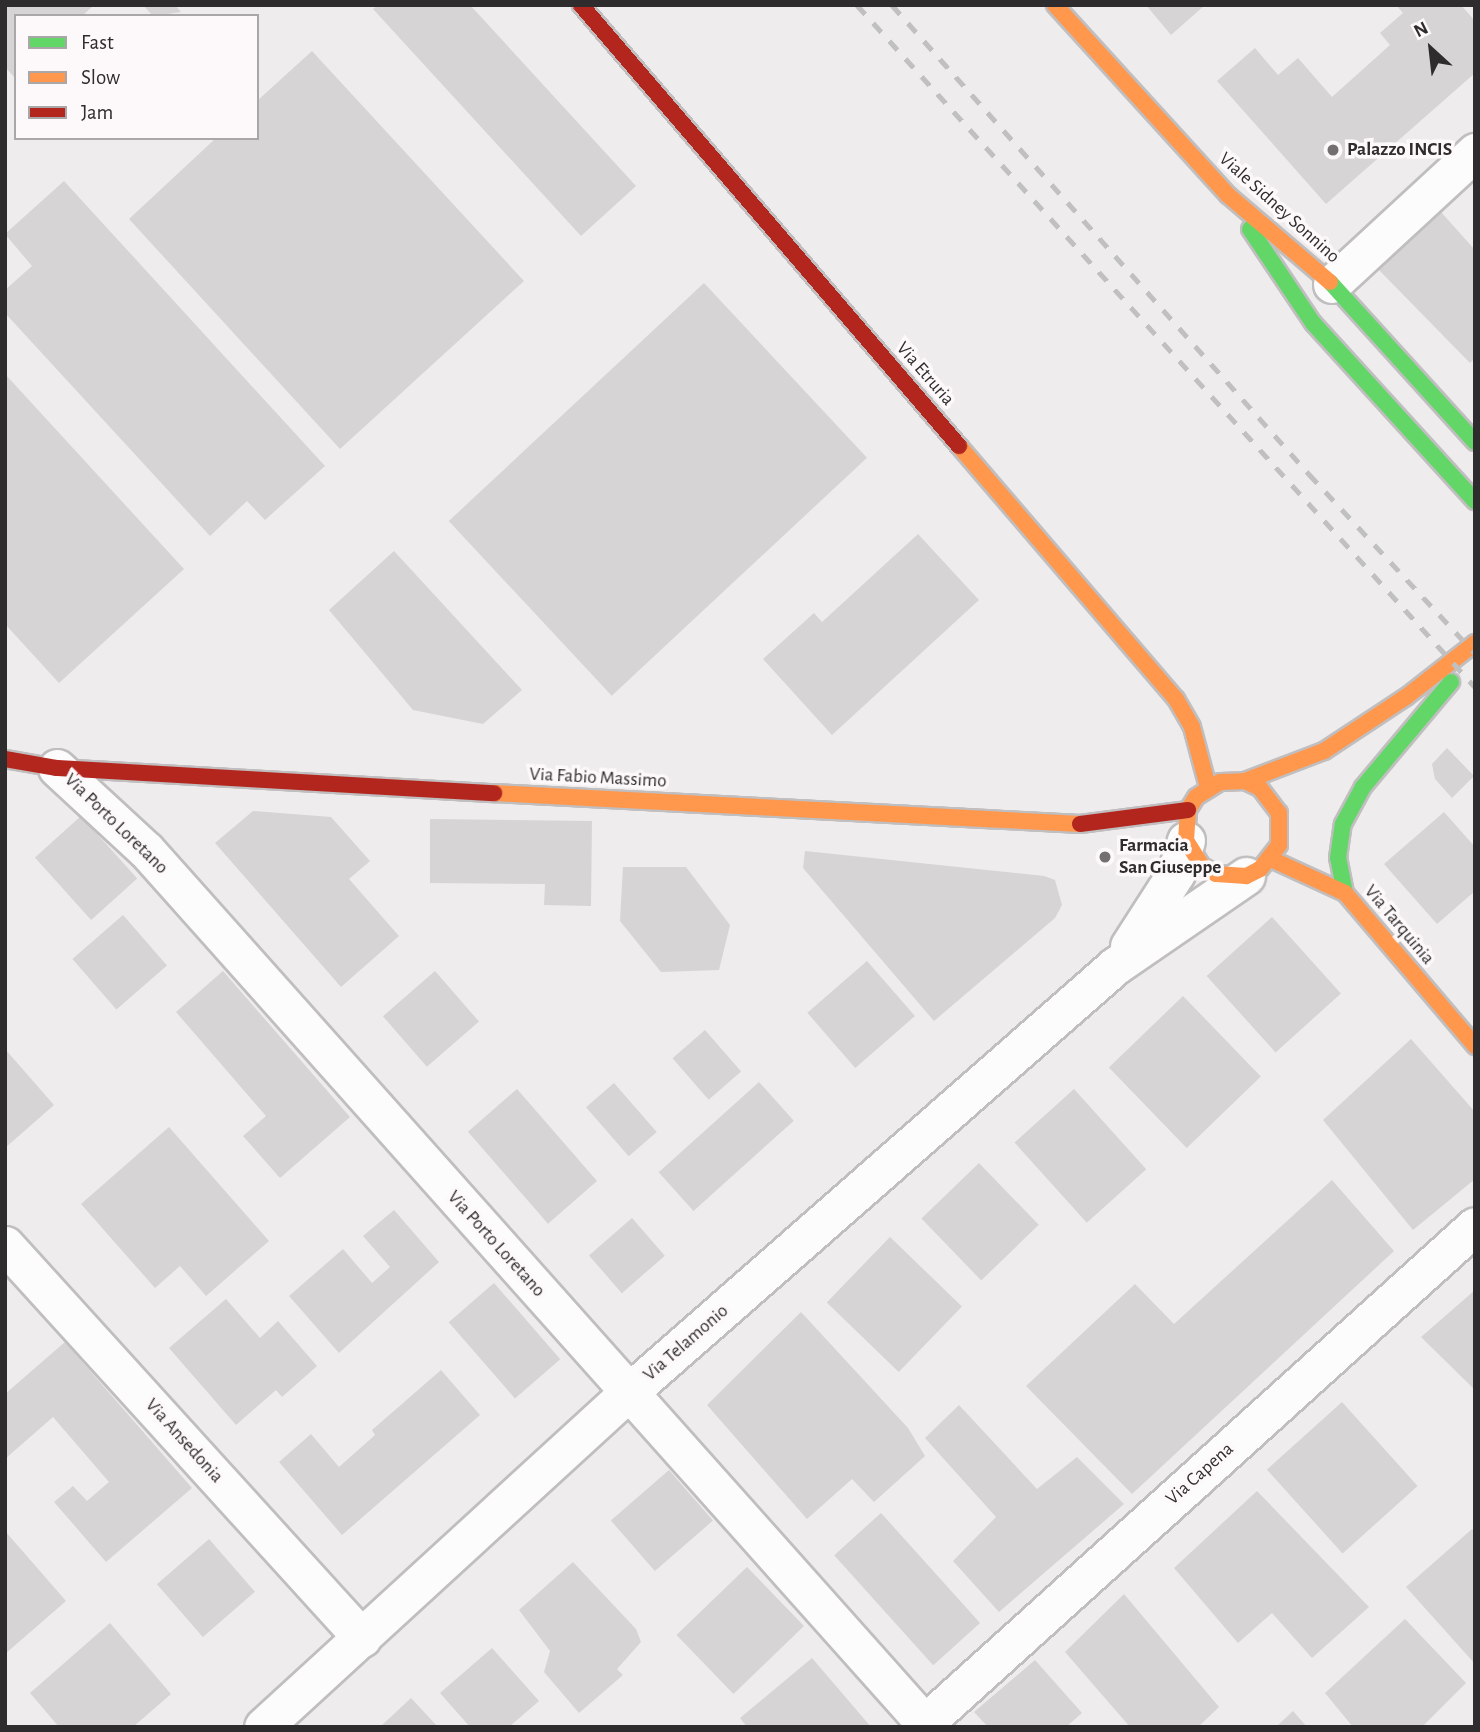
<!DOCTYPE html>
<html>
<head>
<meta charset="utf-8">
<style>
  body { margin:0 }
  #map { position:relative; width:1480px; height:1732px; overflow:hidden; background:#eeeced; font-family:"Alegreya Sans",sans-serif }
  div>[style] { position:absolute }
  .building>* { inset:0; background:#d6d4d5; transform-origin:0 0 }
  .roads { filter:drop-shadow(2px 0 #c0bebf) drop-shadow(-2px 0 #c0bebf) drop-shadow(0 2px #c0bebf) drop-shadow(0 -2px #c0bebf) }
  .street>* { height:37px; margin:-18.5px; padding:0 18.5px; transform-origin:18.5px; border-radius:18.5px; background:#fcfcfc }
  .fast>* { height:16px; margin:-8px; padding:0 8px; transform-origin:8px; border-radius:8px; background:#63d668 }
  .slow>* { height:16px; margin:-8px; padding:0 8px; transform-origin:8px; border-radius:8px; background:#ff974d }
  .jam>* { height:16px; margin:-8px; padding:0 8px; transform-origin:8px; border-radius:8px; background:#b3261e }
  .rail>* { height:5px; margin-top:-2.5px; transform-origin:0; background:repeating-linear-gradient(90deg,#c1c0c1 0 12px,transparent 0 24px) }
  .dots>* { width:19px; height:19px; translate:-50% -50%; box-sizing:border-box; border:4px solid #fdf9fb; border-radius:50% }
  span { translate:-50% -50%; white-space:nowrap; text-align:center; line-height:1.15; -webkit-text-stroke:7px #fdf9fb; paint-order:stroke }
  .poi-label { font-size:19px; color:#2e2c2d; font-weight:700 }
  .left { translate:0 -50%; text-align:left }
  .street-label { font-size:19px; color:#2e2c2d }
  .frame { position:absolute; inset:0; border:7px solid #2e2c2d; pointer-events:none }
  .legend { position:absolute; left:14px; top:14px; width:245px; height:126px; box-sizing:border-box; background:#fdf9fb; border:2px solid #aaa7a9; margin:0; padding:9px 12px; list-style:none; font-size:21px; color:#2e2c2d }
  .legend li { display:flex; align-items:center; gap:14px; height:35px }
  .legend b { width:35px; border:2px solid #aaa7a9 }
  .north { position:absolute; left:1396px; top:14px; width:70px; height:70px; -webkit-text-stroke:5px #fdf9fb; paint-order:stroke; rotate:333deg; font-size:19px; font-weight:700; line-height:28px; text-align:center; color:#2e2c2d }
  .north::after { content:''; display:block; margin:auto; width:24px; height:32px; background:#2e2c2d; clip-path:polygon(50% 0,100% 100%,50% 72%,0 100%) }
</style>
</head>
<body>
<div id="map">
  <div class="building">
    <i style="clip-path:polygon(5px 5px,94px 5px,82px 16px,16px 16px,16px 79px,5px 67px)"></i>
    <i style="clip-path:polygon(143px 5px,175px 5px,181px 12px,153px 16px)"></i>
    <i style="clip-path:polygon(378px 5px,470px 5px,636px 186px,581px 236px,373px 9px)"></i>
    <i style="clip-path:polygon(1146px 5px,1205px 5px,1171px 35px)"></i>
    <i style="clip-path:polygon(1396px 5px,1461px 5px,1475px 21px,1475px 73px,1326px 204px,1217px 81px,1255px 48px,1278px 75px,1298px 58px,1332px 97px,1390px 45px,1380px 33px,1403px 13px)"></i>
    <i style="clip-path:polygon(312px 51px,524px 281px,340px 449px,129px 219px,216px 138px,257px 138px,257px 101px)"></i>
    <i style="clip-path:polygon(64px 181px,325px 466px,265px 520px,247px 501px,210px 536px,5px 313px,5px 290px,32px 266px,5px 234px)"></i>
    <i style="clip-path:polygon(1441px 212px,1475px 250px,1475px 358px,1470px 363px,1377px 268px)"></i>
    <i style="left:704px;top:283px;width:239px;height:349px;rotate:47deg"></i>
    <i style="clip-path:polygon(5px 374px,184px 569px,59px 683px,5px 624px)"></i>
    <i style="clip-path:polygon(918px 534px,979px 600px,832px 735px,763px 659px,814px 613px,822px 622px)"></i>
    <i style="clip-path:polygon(394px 551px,522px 690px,483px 724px,413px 710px,329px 610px)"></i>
    <i style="clip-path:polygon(1447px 748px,1474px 776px,1452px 798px,1435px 779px,1432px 764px)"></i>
    <i style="clip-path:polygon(253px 811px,331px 817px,370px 861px,349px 879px,399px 936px,341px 987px,215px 843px)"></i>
    <i style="clip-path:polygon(1444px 812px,1475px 847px,1475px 891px,1437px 924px,1384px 864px)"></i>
    <i style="left:81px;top:816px;width:84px;height:62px;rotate:48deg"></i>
    <i style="clip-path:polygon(430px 819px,592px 821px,591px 906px,544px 905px,545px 884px,430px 883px)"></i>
    <i style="clip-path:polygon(805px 851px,1044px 876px,1055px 880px,1062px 905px,1055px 918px,934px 1021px,803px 868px)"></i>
    <i style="clip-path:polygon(623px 867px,686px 867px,730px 925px,719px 970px,661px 972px,620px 921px)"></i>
    <i style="left:123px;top:915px;width:67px;height:67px;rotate:49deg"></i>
    <i style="left:1272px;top:917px;width:103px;height:88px;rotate:48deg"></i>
    <i style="left:867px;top:961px;width:73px;height:79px;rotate:49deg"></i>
    <i style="clip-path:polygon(223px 971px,350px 1117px,280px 1178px,243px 1136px,266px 1116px,176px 1012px)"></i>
    <i style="left:435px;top:971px;width:67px;height:69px;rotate:49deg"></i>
    <i style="left:1183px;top:996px;width:112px;height:103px;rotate:46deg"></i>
    <i style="left:705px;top:1030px;width:55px;height:43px;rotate:49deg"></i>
    <i style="clip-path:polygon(1411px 1039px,1475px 1112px,1475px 1179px,1413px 1230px,1323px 1120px)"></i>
    <i style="clip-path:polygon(5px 1049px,54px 1105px,5px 1148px)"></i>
    <i style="left:759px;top:1082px;width:52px;height:135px;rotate:48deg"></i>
    <i style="left:614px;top:1083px;width:65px;height:37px;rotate:49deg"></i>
    <i style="left:517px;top:1089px;width:122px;height:65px;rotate:49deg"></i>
    <i style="left:1074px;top:1089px;width:108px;height:80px;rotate:48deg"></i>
    <i style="clip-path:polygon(169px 1127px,269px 1241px,206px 1296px,180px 1266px,155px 1288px,81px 1204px)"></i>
    <i style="left:979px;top:1163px;width:86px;height:80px;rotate:46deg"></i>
    <i style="clip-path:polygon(1332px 1180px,1394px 1251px,1132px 1494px,1026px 1386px,1135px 1284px,1174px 1324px)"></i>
    <i style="clip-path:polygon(394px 1210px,439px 1262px,339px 1353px,289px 1296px,343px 1249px,372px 1283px,390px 1267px,363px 1236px)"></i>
    <i style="left:632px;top:1218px;width:50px;height:57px;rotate:49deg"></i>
    <i style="left:890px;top:1237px;width:100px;height:91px;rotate:44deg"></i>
    <i style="left:494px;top:1283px;width:101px;height:60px;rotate:49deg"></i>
    <i style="clip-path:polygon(1475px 1290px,1475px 1390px,1421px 1337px)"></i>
    <i style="clip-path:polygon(226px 1299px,260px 1338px,278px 1321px,317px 1366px,282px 1397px,276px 1390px,236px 1425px,169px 1348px)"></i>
    <i style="clip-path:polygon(801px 1312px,908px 1428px,925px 1456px,874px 1502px,852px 1479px,807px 1519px,707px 1405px)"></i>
    <i style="clip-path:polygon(65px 1342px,192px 1488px,106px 1562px,54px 1502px,73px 1486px,87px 1501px,109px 1482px,53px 1417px,5px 1459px,5px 1394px)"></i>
    <i style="clip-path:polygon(441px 1370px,480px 1415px,342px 1535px,279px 1462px,311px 1434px,339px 1467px,375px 1435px,372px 1430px)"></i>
    <i style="left:1342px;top:1402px;width:113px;height:101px;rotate:48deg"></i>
    <i style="clip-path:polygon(959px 1405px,1037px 1489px,1077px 1457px,1124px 1504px,999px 1612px,953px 1561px,996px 1517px,925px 1438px)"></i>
    <i style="left:669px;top:1470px;width:67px;height:77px;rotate:49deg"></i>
    <i style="clip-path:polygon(1257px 1491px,1369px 1607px,1312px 1658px,1272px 1613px,1238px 1643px,1174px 1568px)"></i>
    <i style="left:881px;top:1513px;width:148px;height:63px;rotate:48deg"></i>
    <i style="clip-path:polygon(1472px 1529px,1475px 1532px,1475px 1664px,1406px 1587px)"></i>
    <i style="clip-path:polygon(5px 1531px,66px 1601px,5px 1654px)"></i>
    <i style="left:209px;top:1539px;width:70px;height:69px;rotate:49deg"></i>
    <i style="clip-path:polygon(573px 1562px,636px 1629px,641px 1642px,617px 1669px,623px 1675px,579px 1713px,544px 1672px,550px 1651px,519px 1610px)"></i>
    <i style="left:747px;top:1567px;width:82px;height:98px;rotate:46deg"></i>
    <i style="clip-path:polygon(1124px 1594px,1219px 1707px,1198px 1727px,1130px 1727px,1065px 1652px)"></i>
    <i style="clip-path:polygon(1405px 1619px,1466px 1683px,1422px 1727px,1353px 1727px,1325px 1693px)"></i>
    <i style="clip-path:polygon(110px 1623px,171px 1694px,133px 1727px,59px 1727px,30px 1693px)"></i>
    <i style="clip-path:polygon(492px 1648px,539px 1701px,509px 1727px,470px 1727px,440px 1693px)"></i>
    <i style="clip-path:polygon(812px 1658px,871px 1727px,747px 1727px,740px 1718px)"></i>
    <i style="clip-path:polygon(1035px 1660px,1082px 1713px,1066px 1727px,988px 1727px,974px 1712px)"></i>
    <i style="clip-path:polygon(411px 1698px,438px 1727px,380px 1727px)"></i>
    <i style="clip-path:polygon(1293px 1711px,1307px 1727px,1276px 1727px)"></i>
  </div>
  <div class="roads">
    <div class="street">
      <i style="left:1332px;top:284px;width:195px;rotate:-42.7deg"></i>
      <i style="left:57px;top:768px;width:121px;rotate:42.7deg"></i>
      <i style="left:146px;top:850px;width:1175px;rotate:48.28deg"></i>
      <i style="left:1129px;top:946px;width:87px;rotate:-57.2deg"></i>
      <i style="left:1176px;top:873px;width:34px;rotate:-73deg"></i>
      <i style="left:5px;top:1245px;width:531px;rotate:47.75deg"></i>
      <i style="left:925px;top:1723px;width:741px;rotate:-42.1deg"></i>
      <i style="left:263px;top:1727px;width:495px;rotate:-42.5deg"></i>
      <i style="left:628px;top:1393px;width:648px;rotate:-41.24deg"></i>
      <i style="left:1115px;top:966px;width:159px;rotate:-34.5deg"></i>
    </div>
    <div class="fast">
      <i style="left:1250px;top:229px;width:113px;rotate:56.2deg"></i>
      <i style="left:1313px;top:323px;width:241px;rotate:47.7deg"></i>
      <i style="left:1330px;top:282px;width:216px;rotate:47.8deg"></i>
      <i style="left:1345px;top:893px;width:36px;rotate:-101deg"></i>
      <i style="left:1338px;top:858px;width:34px;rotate:-82deg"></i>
      <i style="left:1343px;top:824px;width:42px;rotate:-61.6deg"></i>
      <i style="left:1363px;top:787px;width:137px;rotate:-50deg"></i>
    </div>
    <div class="slow">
      <i style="left:1055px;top:5px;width:257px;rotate:47.7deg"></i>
      <i style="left:1228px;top:195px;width:134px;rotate:40.5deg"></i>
      <i style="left:959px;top:446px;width:333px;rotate:49.4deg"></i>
      <i style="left:1176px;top:699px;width:32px;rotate:60deg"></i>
      <i style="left:1192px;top:727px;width:62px;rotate:75.1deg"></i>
      <i style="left:1245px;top:781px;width:17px;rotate:25deg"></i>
      <i style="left:1260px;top:788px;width:31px;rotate:53deg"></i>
      <i style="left:1279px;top:813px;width:32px;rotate:90deg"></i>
      <i style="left:1279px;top:845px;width:31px;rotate:128deg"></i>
      <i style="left:1260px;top:869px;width:16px;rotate:153deg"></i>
      <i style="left:1246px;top:876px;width:30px;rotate:-176deg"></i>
      <i style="left:1216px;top:874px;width:16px;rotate:-150deg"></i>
      <i style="left:1202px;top:866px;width:31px;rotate:-122deg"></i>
      <i style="left:1186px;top:840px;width:30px;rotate:-86deg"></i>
      <i style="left:1188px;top:810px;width:15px;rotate:-58deg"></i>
      <i style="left:1196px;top:797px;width:28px;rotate:-32deg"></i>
      <i style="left:1220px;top:782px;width:25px;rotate:-2deg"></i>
      <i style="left:1245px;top:781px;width:85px;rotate:-20.8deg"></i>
      <i style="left:1324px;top:751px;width:98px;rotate:-33.4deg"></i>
      <i style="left:1406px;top:697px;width:88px;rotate:-38deg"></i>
      <i style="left:494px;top:793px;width:587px;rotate:3.03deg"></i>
      <i style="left:1271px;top:859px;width:81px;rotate:24.7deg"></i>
      <i style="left:1345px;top:893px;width:201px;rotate:49.6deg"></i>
    </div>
    <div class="jam">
      <i style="left:581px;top:5px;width:581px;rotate:49.4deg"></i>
      <i style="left:5px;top:759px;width:53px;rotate:9.8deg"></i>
      <i style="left:57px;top:768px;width:438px;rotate:3.3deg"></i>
      <i style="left:1080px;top:824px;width:109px;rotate:-7.4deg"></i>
    </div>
  </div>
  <div class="rail">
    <i style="left:857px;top:5px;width:920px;rotate:47.82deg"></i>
    <i style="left:892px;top:5px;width:628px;rotate:48.36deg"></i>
    <i style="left:1309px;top:474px;width:244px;rotate:47.2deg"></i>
  </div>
  <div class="dots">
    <i style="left:1333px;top:150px;background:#716f70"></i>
    <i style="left:1105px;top:857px;background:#716f70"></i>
  </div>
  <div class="poi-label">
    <span class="left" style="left:1347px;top:150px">Palazzo INCIS</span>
    <span class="left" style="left:1119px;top:857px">Farmacia<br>San Giuseppe</span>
  </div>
  <div class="street-label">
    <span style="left:1279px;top:208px;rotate:42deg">Viale Sidney Sonnino</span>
    <span style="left:925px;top:374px;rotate:49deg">Via Etruria</span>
    <span style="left:598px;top:778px;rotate:3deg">Via Fabio Massimo</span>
    <span style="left:116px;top:824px;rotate:44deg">Via Porto Loretano</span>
    <span style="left:1399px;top:925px;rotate:50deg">Via Tarquinia</span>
    <span style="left:496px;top:1244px;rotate:48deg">Via Porto Loretano</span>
    <span style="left:686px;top:1343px;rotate:-41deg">Via Telamonio</span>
    <span style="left:184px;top:1441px;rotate:48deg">Via Ansedonia</span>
    <span style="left:1200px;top:1474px;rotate:-42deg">Via Capena</span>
  </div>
  <div class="frame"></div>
  <ul class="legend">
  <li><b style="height:9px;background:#63d668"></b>Fast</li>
  <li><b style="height:9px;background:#ff974d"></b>Slow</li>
  <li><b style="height:9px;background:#b3261e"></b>Jam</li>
  </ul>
  <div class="north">N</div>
</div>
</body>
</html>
